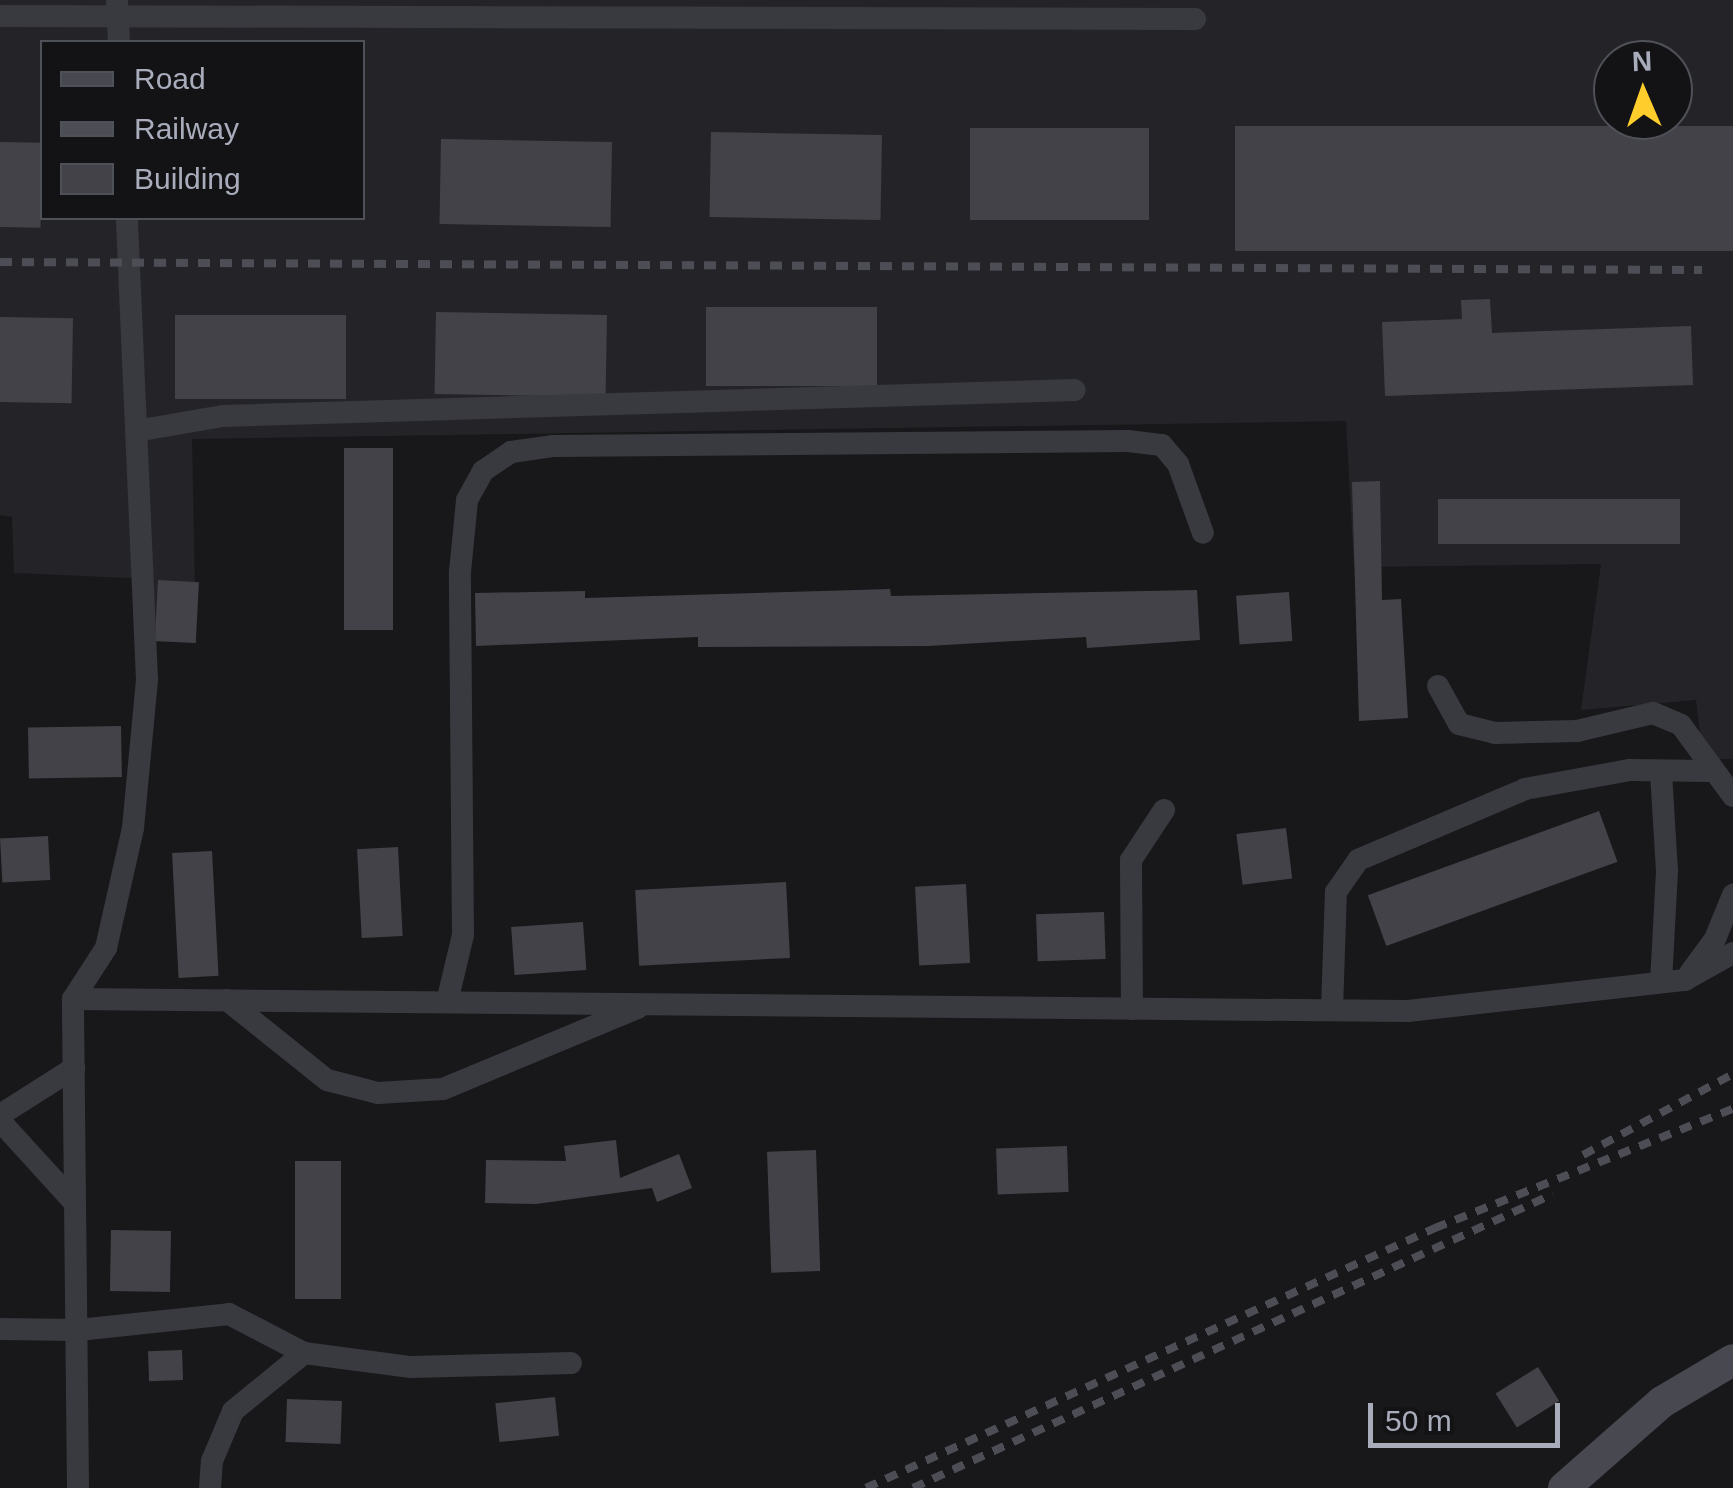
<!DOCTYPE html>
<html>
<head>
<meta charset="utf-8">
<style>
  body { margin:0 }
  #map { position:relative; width:1733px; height:1488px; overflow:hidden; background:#18181b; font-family:Arial,sans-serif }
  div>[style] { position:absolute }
  .built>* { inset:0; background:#242428 }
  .building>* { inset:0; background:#424248; transform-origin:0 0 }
  .minor>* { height:22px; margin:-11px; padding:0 11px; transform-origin:11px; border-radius:11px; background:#393940 }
  .secondary>* { height:32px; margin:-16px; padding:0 16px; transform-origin:16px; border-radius:16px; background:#474850 }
  .rail>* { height:8px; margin-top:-4px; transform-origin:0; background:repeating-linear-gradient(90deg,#4c4d55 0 12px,transparent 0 22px) }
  span { translate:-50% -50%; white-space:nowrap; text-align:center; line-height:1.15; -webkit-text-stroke:8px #131316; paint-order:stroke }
  .legend { position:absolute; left:40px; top:40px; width:325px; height:180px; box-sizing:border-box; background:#131316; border:2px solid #4f5158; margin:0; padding:12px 18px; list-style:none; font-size:30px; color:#a9adbb }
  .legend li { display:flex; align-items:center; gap:20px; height:50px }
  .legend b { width:50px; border:2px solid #4f5158 }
  .north { position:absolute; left:1593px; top:40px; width:100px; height:100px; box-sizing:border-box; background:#131316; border:2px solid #4f5158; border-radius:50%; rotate:358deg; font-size:28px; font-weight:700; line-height:40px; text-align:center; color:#a9adbb }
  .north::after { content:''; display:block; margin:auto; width:35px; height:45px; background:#ffcd2c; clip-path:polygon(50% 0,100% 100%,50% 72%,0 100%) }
  .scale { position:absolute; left:1368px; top:1403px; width:192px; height:45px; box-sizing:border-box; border:5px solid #a9adbb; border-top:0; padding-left:12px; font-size:30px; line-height:35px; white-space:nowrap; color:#a9adbb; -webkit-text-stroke:8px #131316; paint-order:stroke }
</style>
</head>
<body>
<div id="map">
  <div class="built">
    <i style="clip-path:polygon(evenodd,0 0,1733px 0,1733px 759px,1703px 759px,1696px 700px,1581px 710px,1601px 564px,1354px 567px,1346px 421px,192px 439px,196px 643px,149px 641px,152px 579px,14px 573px,12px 517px,0 515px,0 0,42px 42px,362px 42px,362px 218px,42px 218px,42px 42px,0 0,1613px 60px,1673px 60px,1673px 120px,1613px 120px,1613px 60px)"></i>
  </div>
  <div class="building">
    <i style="left:1733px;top:126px;width:125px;height:498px;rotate:90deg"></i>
    <i style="left:970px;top:128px;width:179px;height:92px"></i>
    <i style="left:711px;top:132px;width:171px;height:85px;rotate:1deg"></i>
    <i style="left:441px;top:139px;width:171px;height:85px;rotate:1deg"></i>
    <i style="left:0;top:142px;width:42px;height:85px;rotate:1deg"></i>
    <i style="clip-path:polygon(1490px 299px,1492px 333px,1691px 326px,1693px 385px,1385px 396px,1382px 322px,1462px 319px,1461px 300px)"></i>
    <i style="left:706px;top:307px;width:171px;height:79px"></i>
    <i style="left:436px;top:312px;width:171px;height:82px;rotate:1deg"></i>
    <i style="left:175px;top:315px;width:171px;height:84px"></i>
    <i style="left:0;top:317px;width:73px;height:85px;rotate:1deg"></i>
    <i style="left:344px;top:448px;width:49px;height:182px"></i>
    <i style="clip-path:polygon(1380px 481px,1382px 600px,1401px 599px,1408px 718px,1359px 721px,1352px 482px)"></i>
    <i style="left:1680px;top:499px;width:45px;height:242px;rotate:90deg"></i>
    <i style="left:158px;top:580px;width:41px;height:61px;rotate:3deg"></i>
    <i style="clip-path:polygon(890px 589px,891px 596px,1197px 590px,1200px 640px,1087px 648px,1086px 637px,928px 646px,698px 647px,698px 637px,476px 646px,475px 593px,585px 591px,585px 598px)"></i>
    <i style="left:1289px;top:592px;width:49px;height:53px;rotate:86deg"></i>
    <i style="left:121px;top:726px;width:51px;height:93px;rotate:89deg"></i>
    <i style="left:1599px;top:811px;width:54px;height:246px;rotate:70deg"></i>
    <i style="left:1286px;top:828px;width:51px;height:50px;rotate:83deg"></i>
    <i style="left:48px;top:836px;width:44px;height:48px;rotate:87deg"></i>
    <i style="left:398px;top:847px;width:89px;height:41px;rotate:87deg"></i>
    <i style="left:212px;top:851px;width:125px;height:40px;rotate:87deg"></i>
    <i style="left:786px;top:882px;width:76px;height:151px;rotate:87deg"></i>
    <i style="left:966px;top:884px;width:79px;height:51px;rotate:87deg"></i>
    <i style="left:1104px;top:912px;width:47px;height:68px;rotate:88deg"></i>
    <i style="left:583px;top:922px;width:48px;height:72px;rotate:86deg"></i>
    <i style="clip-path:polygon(616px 1140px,620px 1178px,679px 1154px,692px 1188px,657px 1202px,652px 1188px,536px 1204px,485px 1203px,486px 1160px,566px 1161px,564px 1146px)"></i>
    <i style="left:1067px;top:1146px;width:46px;height:71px;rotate:88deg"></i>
    <i style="left:816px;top:1150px;width:121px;height:49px;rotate:88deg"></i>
    <i style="left:295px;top:1161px;width:46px;height:138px"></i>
    <i style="left:111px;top:1230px;width:60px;height:61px;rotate:1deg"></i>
    <i style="left:182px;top:1350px;width:30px;height:34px;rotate:88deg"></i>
    <i style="left:1538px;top:1367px;width:40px;height:50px;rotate:58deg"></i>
    <i style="left:555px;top:1397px;width:39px;height:60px;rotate:84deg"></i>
    <i style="left:287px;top:1399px;width:55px;height:43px;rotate:2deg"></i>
  </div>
  <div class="minor">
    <i style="left:117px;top:1px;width:41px;rotate:87.2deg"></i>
    <i style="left:0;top:16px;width:1195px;rotate:0.14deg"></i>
    <i style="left:136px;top:431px;width:88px;rotate:-9.8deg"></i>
    <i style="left:223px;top:416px;width:852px;rotate:-1.75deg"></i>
    <i style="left:1438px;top:686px;width:43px;rotate:61.1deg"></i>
    <i style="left:1459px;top:724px;width:37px;rotate:14deg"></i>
    <i style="left:1495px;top:733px;width:82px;rotate:-1.4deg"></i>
    <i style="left:1577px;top:731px;width:78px;rotate:-13.3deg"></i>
    <i style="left:1653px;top:713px;width:30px;rotate:23deg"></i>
    <i style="left:1681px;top:725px;width:88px;rotate:53.8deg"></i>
    <i style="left:1690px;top:973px;width:42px;rotate:-53.7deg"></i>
    <i style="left:1715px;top:939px;width:48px;rotate:-67.8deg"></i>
    <i style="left:1661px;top:982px;width:111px;rotate:-86.9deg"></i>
    <i style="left:1667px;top:871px;width:99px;rotate:-93.5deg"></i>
    <i style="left:73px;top:999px;width:1335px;rotate:0.52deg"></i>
    <i style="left:1408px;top:1011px;width:279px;rotate:-6.4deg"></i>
    <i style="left:1685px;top:980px;width:55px;rotate:-29.4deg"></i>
    <i style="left:227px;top:1000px;width:128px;rotate:38.7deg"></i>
    <i style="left:327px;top:1080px;width:53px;rotate:14.3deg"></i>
    <i style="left:378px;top:1093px;width:65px;rotate:-3.5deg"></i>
    <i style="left:443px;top:1089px;width:211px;rotate:-22.6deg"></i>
    <i style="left:447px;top:1002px;width:69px;rotate:-76.6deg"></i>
    <i style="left:463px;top:935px;width:363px;rotate:-90.5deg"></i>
    <i style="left:460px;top:572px;width:72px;rotate:-84.4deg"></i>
    <i style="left:467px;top:500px;width:33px;rotate:-61deg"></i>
    <i style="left:483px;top:471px;width:34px;rotate:-34deg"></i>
    <i style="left:511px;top:452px;width:42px;rotate:-8.1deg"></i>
    <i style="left:553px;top:446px;width:575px;rotate:-0.5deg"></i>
    <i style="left:1128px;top:441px;width:34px;rotate:7deg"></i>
    <i style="left:1162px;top:445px;width:25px;rotate:50deg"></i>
    <i style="left:1178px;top:464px;width:73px;rotate:70.1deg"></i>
    <i style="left:1132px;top:1009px;width:149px;rotate:-90.4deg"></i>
    <i style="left:1131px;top:860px;width:60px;rotate:-56.6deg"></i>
    <i style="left:1332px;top:1010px;width:118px;rotate:-88.1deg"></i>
    <i style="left:1336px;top:892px;width:39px;rotate:-55deg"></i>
    <i style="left:1358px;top:860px;width:181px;rotate:-23deg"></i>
    <i style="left:1525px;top:789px;width:107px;rotate:-10.3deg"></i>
    <i style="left:1630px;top:770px;width:81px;rotate:0.7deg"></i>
    <i style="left:0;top:1115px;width:88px;rotate:-32.4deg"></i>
    <i style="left:0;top:1121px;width:111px;rotate:47.6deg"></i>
    <i style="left:0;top:1329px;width:78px;rotate:0.7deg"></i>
    <i style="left:78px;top:1330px;width:152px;rotate:-6deg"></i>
    <i style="left:229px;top:1314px;width:85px;rotate:27.5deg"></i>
    <i style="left:304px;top:1353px;width:108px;rotate:7.5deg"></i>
    <i style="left:411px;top:1367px;width:160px;rotate:-1.4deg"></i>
    <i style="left:78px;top:1488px;width:489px;rotate:-90.6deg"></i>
    <i style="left:73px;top:999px;width:61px;rotate:-57.1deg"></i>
    <i style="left:106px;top:948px;width:123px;rotate:-77.3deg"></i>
    <i style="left:133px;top:828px;width:149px;rotate:-84.6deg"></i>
    <i style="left:147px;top:680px;width:462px;rotate:-92.5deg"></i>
    <i style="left:210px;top:1488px;width:27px;rotate:-86deg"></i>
    <i style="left:212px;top:1461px;width:54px;rotate:-67.2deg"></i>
    <i style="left:233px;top:1411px;width:92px;rotate:-39.2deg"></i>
  </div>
  <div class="secondary">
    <i style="left:1564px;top:1488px;width:130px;rotate:-41.3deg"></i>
    <i style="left:1662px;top:1402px;width:82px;rotate:-30.6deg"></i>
  </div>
  <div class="rail">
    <i style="left:0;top:262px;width:1702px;rotate:0.27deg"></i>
    <i style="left:1583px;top:1155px;width:170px;rotate:-28.4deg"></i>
    <i style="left:866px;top:1488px;width:626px;rotate:-24.56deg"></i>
    <i style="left:1435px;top:1228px;width:321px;rotate:-21.8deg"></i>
    <i style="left:913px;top:1488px;width:704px;rotate:-24.67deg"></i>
  </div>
  <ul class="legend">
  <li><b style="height:12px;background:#474850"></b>Road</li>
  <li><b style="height:12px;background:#4c4d55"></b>Railway</li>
  <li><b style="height:28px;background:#424248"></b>Building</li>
  </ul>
  <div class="north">N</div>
  <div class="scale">50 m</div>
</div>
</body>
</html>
